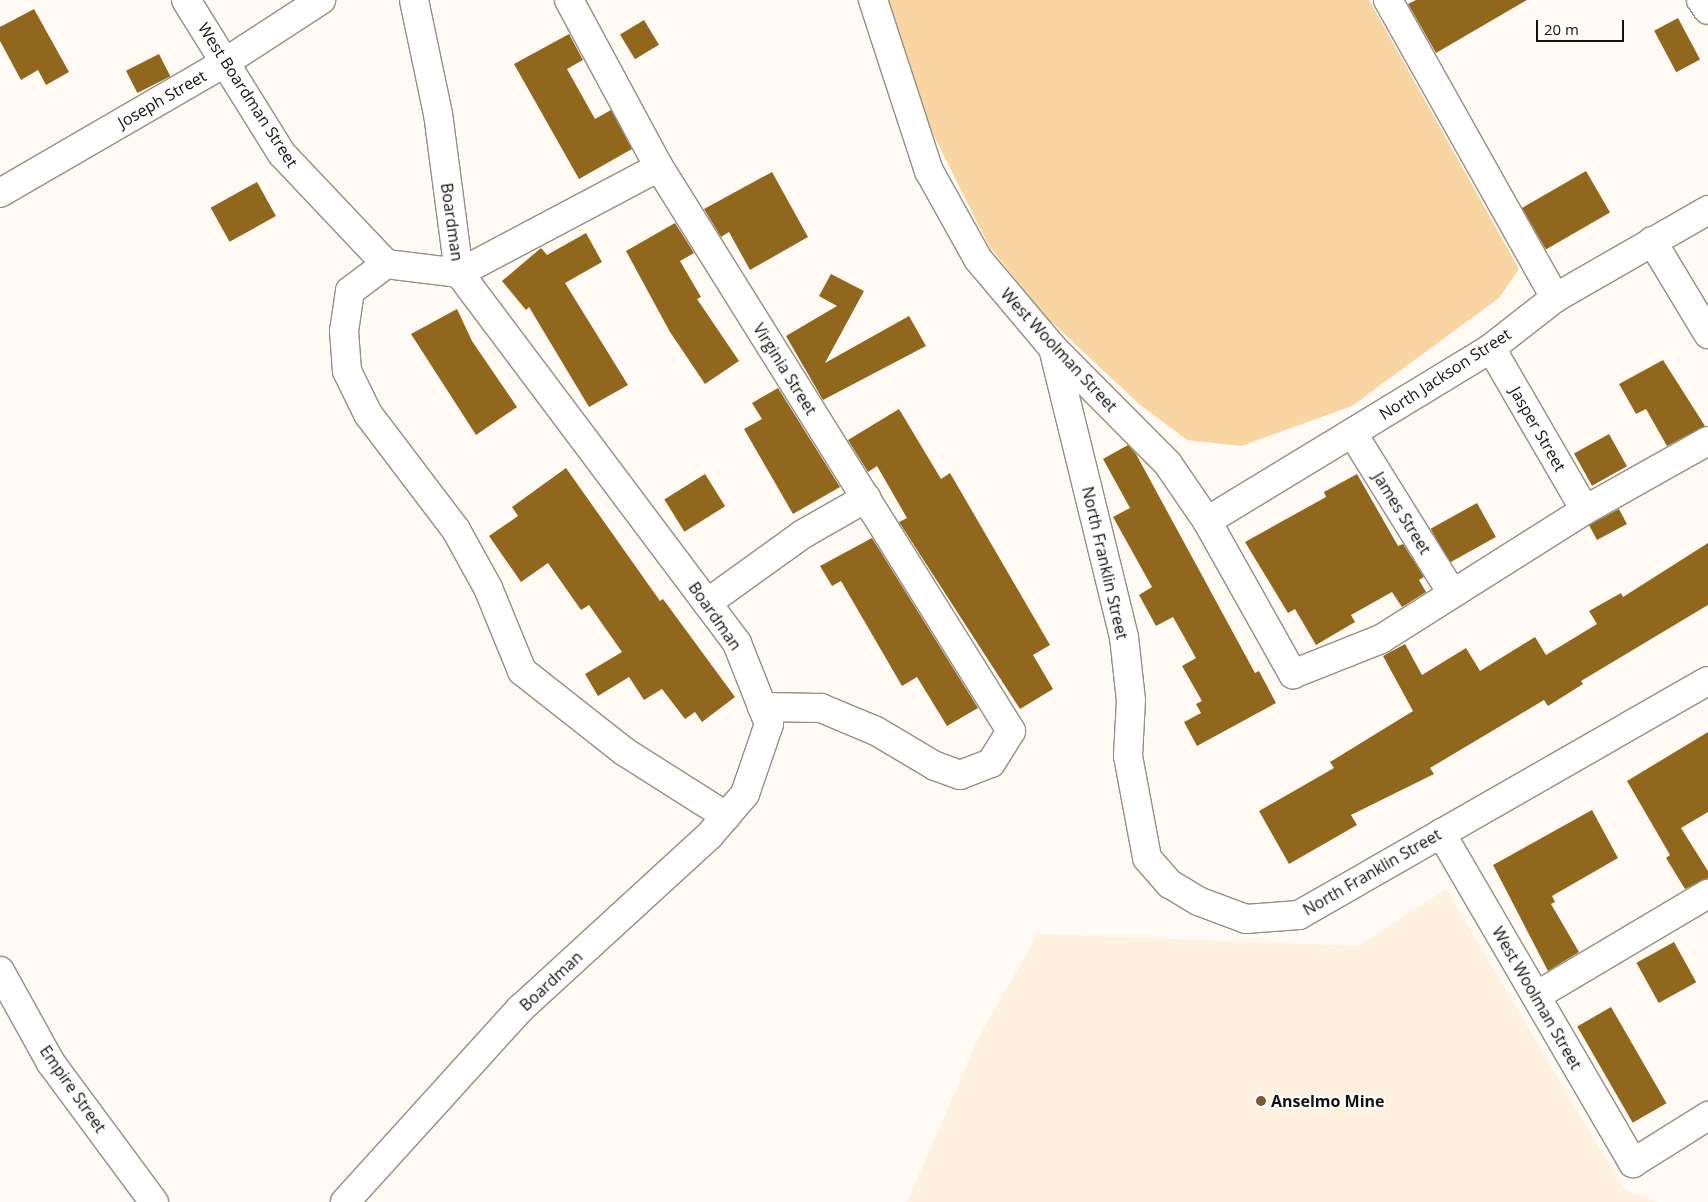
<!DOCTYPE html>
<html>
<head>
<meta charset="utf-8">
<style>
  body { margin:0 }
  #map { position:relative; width:1708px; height:1202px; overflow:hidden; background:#fffaf3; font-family:"Open Sans",sans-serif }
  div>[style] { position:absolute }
  .built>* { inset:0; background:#fef1df }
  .green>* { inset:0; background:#f8d5a1 }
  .building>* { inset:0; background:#91671e; transform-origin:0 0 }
  .roads { filter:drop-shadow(1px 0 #958e83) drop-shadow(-1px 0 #958e83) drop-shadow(0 1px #958e83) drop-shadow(0 -1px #958e83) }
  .minor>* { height:28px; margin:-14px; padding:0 14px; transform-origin:14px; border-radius:14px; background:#fff }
  .dots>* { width:14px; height:14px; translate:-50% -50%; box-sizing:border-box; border:2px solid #fff; border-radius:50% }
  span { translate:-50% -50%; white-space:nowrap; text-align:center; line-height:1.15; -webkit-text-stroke:4px #fff; paint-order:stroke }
  .street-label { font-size:16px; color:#13110d }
  .poi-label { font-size:16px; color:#13110d; font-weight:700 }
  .left { translate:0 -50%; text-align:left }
  .scale { position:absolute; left:1536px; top:20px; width:88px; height:22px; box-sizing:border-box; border:2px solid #13110d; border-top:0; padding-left:6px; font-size:15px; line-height:18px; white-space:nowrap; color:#13110d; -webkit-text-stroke:4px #fff; paint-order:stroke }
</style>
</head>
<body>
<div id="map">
  <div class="built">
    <i style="clip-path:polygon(1446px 889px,1624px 1189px,1657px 1202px,907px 1202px,979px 1037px,1038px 934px,1358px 946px)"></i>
  </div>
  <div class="green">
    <i style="clip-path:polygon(888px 0,1369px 0,1519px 269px,1499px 298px,1352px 406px,1241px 446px,1187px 440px,1139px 404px,1044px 315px,989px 246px,918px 104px)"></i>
  </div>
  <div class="building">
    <i style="clip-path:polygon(1416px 0,1527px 0,1436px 53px,1408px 4px)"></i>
    <i style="clip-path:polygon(34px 9px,69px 72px,46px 85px,38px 70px,21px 80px,0 41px,0 27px)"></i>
    <i style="left:1678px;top:18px;width:47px;height:27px;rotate:62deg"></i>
    <i style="left:644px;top:20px;width:29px;height:28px;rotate:59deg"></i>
    <i style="clip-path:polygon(569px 34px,583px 60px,567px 69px,595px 119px,611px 110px,632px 149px,579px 179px,514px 64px)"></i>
    <i style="left:159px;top:54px;width:25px;height:37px;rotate:63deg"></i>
    <i style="left:1586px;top:171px;width:48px;height:74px;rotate:60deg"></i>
    <i style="clip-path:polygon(772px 172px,808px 237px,750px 270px,729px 232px,721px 237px,704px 209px)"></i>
    <i style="left:257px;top:182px;width:39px;height:53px;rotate:61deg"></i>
    <i style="clip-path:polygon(675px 223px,694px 253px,680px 261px,701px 297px,697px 299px,739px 361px,705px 384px,670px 332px,626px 251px)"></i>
    <i style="clip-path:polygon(586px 233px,602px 262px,565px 283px,628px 385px,589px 407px,529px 307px,526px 310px,502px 281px,541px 248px,547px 255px)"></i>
    <i style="clip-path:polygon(831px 274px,864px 291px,825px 363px,909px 316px,926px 346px,823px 400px,786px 336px,837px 306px,819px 296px)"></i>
    <i style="clip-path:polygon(457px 309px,472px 341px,517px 407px,476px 435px,411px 334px)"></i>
    <i style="clip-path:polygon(1663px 360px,1705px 426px,1667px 446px,1646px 409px,1636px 414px,1619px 384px)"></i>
    <i style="clip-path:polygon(778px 388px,840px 487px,793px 514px,744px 429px,762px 419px,752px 403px)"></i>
    <i style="clip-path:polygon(899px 409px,941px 479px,950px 473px,1050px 645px,1033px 655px,1053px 689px,1020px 709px,899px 522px,907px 518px,877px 466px,868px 472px,848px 440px)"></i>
    <i style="left:1609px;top:434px;width:37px;height:40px;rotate:61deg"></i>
    <i style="clip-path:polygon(1128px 445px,1136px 454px,1255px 673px,1259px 671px,1276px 703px,1197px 746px,1184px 722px,1201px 713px,1196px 704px,1202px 701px,1182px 666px,1196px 658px,1173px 617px,1156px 626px,1139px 595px,1152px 587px,1113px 517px,1130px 508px,1103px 459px)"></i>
    <i style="clip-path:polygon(566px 468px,660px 601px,663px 599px,735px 697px,702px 722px,695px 712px,685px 719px,662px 689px,644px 700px,629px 677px,598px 696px,585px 674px,622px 652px,589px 605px,581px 610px,548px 563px,521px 582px,489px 536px,518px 516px,512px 507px)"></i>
    <i style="left:705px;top:474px;width:38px;height:48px;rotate:58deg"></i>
    <i style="clip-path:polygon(1357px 474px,1398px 546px,1403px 544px,1424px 577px,1419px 580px,1426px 592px,1402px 607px,1392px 592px,1351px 615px,1355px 622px,1316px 645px,1295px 609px,1288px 613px,1245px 542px,1326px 497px,1324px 492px)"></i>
    <i style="left:1477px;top:503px;width:39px;height:53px;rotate:61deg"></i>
    <i style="left:1619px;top:509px;width:17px;height:34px;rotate:62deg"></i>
    <i style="clip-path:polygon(872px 538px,978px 708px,947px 726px,917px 677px,902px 686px,841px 581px,832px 586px,820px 566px)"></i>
    <i style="clip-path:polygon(1708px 543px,1708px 605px,1581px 681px,1583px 684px,1548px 706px,1544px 700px,1430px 768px,1434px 774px,1351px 815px,1357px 825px,1289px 864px,1259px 811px,1334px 768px,1330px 762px,1413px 711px,1383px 656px,1405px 644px,1422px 675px,1466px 648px,1480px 671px,1535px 637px,1546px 655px,1597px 624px,1589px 611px,1621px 593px,1623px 597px)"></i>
    <i style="clip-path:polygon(1708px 732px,1708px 812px,1681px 828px,1708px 871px,1708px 878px,1685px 889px,1666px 858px,1670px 855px,1627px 781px)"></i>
    <i style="clip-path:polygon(1592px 810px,1618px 858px,1552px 896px,1555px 902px,1551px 904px,1579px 952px,1548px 971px,1493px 865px)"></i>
    <i style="left:1674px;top:942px;width:46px;height:43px;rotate:61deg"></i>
    <i style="left:1611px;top:1007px;width:111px;height:39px;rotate:60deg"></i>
  </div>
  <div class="roads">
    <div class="minor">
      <i style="left:186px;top:0;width:181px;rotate:58.1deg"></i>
      <i style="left:282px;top:154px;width:151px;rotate:46.6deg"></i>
      <i style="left:386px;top:264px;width:74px;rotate:7deg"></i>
      <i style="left:459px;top:273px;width:226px;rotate:-27.9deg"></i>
      <i style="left:569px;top:0;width:190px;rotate:61.7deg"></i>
      <i style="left:659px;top:167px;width:665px;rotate:58.03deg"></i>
      <i style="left:1011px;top:731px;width:38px;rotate:122deg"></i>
      <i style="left:991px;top:763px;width:33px;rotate:159deg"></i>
      <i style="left:960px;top:775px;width:27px;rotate:-160deg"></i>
      <i style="left:935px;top:766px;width:69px;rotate:-149.3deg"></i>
      <i style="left:876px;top:731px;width:60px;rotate:-157.3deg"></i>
      <i style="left:821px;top:708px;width:59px;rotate:-179deg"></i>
      <i style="left:873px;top:0;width:180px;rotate:71.9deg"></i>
      <i style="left:929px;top:171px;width:101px;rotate:60.9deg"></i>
      <i style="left:978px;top:259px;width:116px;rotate:49.9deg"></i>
      <i style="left:1053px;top:348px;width:163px;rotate:45.2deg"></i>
      <i style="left:1168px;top:464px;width:69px;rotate:55.6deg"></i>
      <i style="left:1207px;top:521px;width:176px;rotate:60.7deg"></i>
      <i style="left:1293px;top:674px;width:95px;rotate:-21.7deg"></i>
      <i style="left:1381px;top:639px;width:241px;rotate:-32.3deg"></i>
      <i style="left:1585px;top:510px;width:141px;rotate:-29.3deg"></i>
      <i style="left:1388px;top:0;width:342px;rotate:60.7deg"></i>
      <i style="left:1701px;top:0;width:12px;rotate:55deg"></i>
      <i style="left:0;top:193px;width:259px;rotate:-30.1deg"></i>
      <i style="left:224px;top:63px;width:116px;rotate:-33deg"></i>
      <i style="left:1652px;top:241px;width:109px;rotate:58.9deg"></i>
      <i style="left:386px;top:264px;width:45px;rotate:143.1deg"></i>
      <i style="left:350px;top:291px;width:40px;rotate:98.5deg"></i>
      <i style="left:344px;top:331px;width:40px;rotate:85.7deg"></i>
      <i style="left:347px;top:371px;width:48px;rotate:64deg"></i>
      <i style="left:368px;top:414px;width:146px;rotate:52.8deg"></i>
      <i style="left:456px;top:530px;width:66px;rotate:61.1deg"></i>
      <i style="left:488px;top:588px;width:90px;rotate:67.7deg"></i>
      <i style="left:522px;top:671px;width:131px;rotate:38.2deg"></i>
      <i style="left:625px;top:752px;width:120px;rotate:32.4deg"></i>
      <i style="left:1053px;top:348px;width:298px;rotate:76.2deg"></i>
      <i style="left:1124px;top:637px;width:63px;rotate:83.7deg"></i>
      <i style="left:1131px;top:700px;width:56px;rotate:93.1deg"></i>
      <i style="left:1128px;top:756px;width:104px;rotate:79.4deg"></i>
      <i style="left:1147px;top:858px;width:35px;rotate:49deg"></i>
      <i style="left:1170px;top:884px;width:33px;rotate:31deg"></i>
      <i style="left:1198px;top:901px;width:51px;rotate:20.6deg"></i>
      <i style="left:1246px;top:919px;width:53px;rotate:-4.3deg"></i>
      <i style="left:1299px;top:915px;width:471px;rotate:-29.8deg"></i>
      <i style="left:1491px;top:348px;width:187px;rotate:59.9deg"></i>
      <i style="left:1353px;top:434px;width:187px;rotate:58.1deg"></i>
      <i style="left:1207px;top:521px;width:333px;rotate:-31.3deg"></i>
      <i style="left:1491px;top:348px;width:81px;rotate:-38deg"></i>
      <i style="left:1555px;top:298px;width:177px;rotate:-29.9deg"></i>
      <i style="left:707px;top:603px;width:118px;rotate:-35.7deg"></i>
      <i style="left:803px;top:534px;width:73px;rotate:-29.7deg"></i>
      <i style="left:1441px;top:833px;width:382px;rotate:59.8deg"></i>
      <i style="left:1633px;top:1163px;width:89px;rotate:-32.1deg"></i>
      <i style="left:0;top:971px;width:105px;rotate:61deg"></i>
      <i style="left:51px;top:1063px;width:173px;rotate:53.5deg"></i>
      <i style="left:1536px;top:996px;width:200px;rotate:-30.7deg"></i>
      <i style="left:345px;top:1202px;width:261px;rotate:-47.8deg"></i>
      <i style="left:520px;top:1009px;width:256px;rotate:-42.5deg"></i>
      <i style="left:709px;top:836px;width:55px;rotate:-49.4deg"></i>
      <i style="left:745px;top:794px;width:74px;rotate:-71.1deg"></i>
      <i style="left:769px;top:724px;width:87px;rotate:-111.6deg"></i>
      <i style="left:737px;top:643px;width:463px;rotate:-126.9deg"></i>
      <i style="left:459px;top:273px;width:160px;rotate:-97.5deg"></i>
      <i style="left:438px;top:114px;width:116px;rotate:-101.9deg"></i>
    </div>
  </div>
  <div class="dots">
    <i style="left:1261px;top:1101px;background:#775b2e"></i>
  </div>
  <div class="street-label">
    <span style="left:248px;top:95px;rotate:57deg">West Boardman Street</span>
    <span style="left:162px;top:99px;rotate:-30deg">Joseph Street</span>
    <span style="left:452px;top:222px;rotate:82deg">Boardman</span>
    <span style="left:1059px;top:350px;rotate:47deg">West Woolman Street</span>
    <span style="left:785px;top:369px;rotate:58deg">Virginia Street</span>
    <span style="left:1445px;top:374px;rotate:-33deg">North Jackson Street</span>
    <span style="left:1538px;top:429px;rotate:60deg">Jasper Street</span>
    <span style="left:1402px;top:513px;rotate:58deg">James Street</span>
    <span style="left:1105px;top:563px;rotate:77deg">North Franklin Street</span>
    <span style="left:715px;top:616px;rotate:55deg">Boardman</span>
    <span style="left:1372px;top:872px;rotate:-30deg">North Franklin Street</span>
    <span style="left:551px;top:981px;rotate:-43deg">Boardman</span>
    <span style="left:1537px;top:998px;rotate:60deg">West Woolman Street</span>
    <span style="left:73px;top:1089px;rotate:55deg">Empire Street</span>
  </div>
  <div class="poi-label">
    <span class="left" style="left:1271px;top:1101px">Anselmo Mine</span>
  </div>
  <div class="scale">20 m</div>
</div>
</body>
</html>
